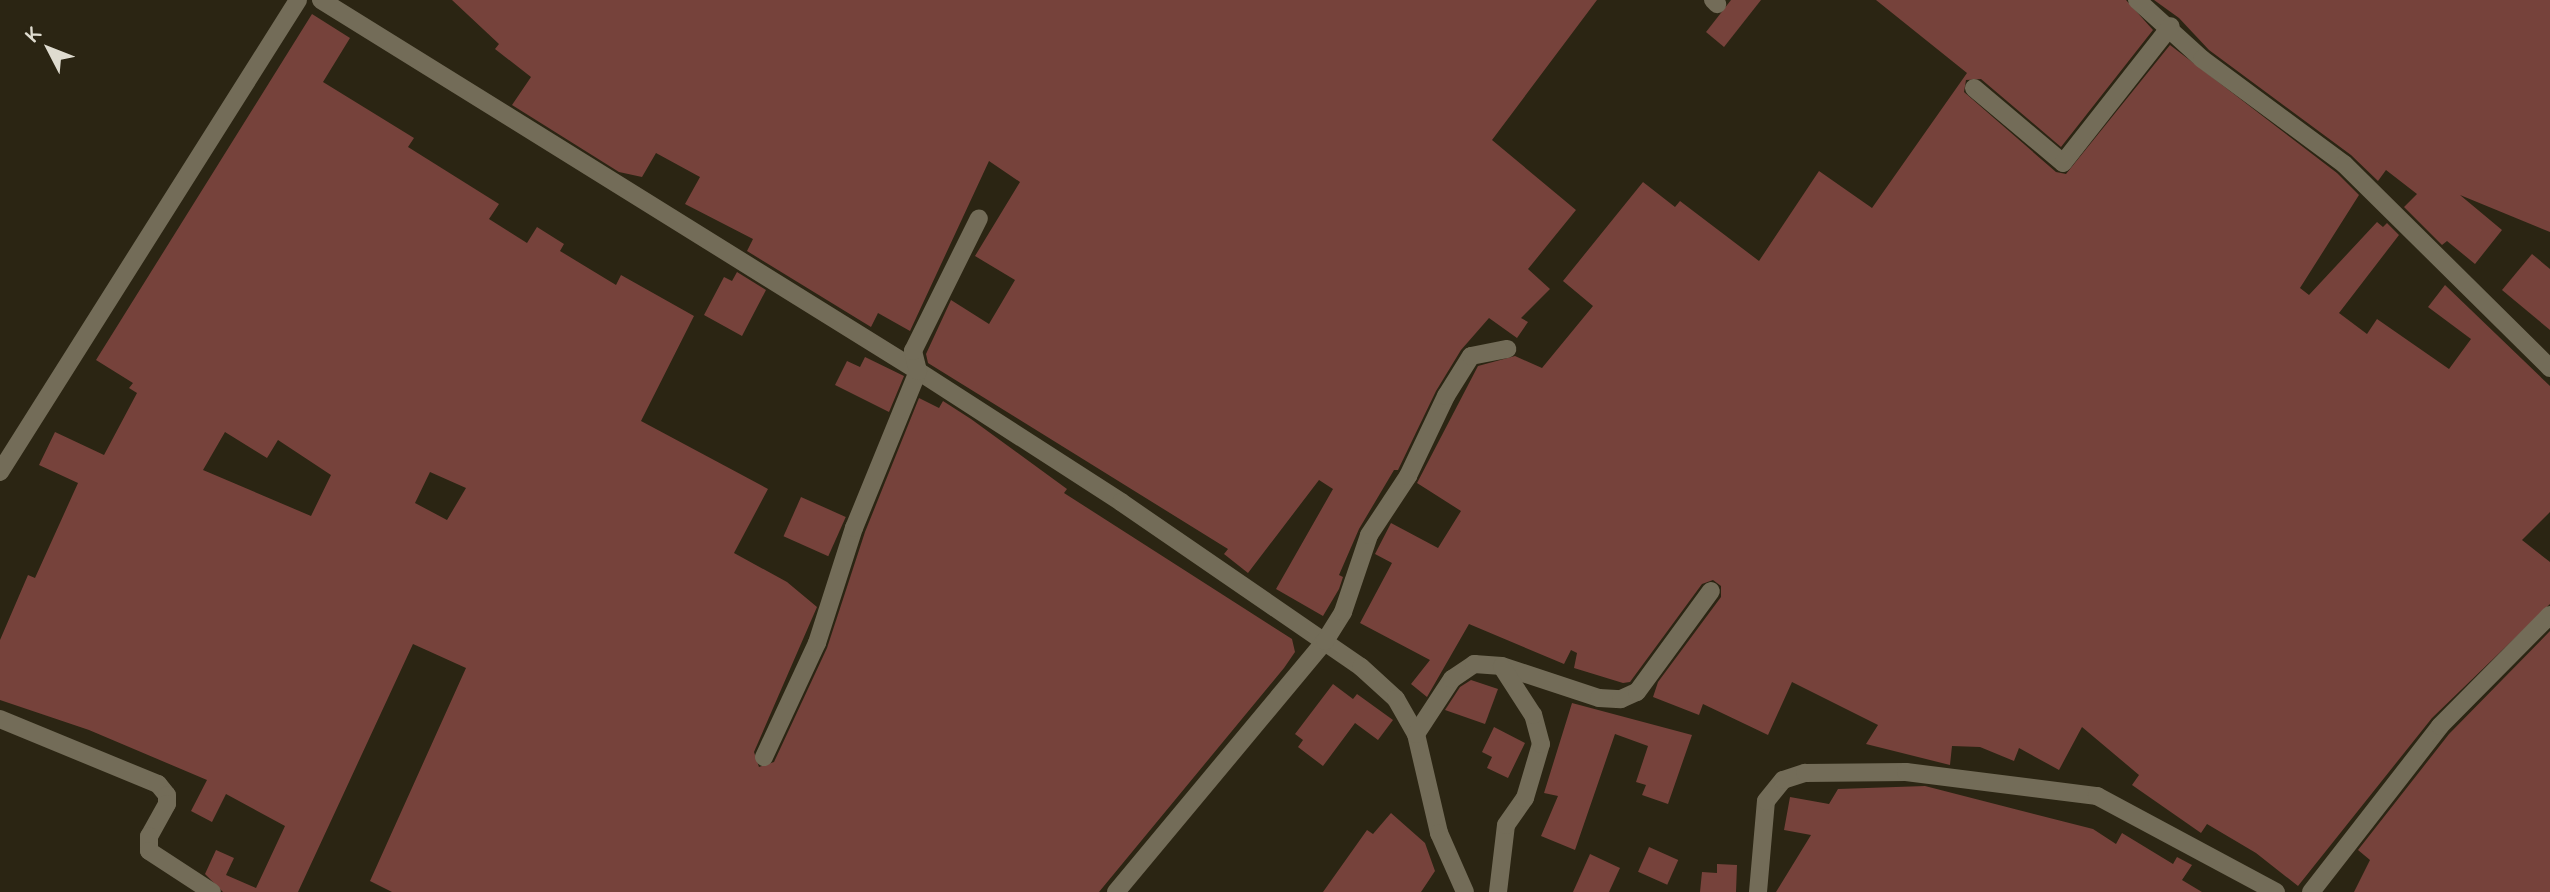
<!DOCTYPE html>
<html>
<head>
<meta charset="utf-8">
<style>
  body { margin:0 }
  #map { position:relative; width:2550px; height:892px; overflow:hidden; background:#2b2513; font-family:"Varela Round",sans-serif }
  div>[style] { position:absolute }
  .building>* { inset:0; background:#76423b; transform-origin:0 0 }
  .minor>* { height:18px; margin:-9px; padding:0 9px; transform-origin:9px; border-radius:9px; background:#736c58 }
  .tertiary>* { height:18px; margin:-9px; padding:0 9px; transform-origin:9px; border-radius:9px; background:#736c58 }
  span { translate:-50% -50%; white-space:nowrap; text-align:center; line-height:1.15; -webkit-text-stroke:6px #2b2513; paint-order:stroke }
  .north { position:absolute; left:14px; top:14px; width:70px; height:70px; -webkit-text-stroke:5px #2b2513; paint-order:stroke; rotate:312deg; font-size:19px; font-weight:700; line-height:28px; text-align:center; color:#dfdcd0 }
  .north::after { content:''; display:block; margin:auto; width:24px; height:32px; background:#dfdcd0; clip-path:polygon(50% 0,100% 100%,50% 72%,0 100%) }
</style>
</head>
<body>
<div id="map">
  <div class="building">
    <i style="clip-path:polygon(452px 0,1597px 0,1492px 140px,1576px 210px,1528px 269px,1550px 289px,1521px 318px,1528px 322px,1517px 338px,1489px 318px,1461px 350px,1436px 391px,1398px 470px,1394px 470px,1359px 529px,1339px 575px,1343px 577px,1339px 589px,1323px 616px,1276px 589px,1333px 489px,1319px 480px,1248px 573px,1224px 554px,1228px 549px,928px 363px,926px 354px,951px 300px,989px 324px,1015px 280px,975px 256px,1020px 182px,989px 161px,910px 331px,878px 313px,871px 327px,747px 251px,753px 239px,685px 204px,700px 177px,656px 153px,642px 177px,619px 172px,512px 105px,531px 77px,495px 49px,499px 44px)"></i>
    <i style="clip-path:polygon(1731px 0,1761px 0,1724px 47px,1706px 32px)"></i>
    <i style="clip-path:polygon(1876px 0,2126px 0,2153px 30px,2061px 147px,1981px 79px,1966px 80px,1964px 92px,2056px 172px,2066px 174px,2170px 45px,2337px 173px,2359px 195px,2300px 288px,2309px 295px,2377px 222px,2383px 227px,2387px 223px,2399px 235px,2339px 313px,2367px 334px,2377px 319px,2449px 369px,2471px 339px,2428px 307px,2445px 285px,2550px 386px,2550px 512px,2522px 540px,2550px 562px,2550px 604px,2432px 718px,2298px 886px,2256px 853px,2207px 824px,2201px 833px,2132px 785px,2139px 775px,2082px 727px,2059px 770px,2019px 748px,2014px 761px,1980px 747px,1952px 746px,1950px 765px,1866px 744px,1878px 725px,1792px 682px,1768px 735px,1703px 704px,1699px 715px,1653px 697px,1658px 682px,1721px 597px,1721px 586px,1713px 580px,1702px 584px,1630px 682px,1623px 683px,1574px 668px,1577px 653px,1571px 650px,1564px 664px,1469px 624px,1427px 697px,1411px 684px,1430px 660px,1360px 623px,1392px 563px,1375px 554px,1391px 523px,1438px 548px,1461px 511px,1417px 483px,1478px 366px,1515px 356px,1542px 368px,1593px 306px,1563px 281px,1643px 182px,1675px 207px,1680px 201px,1759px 261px,1819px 171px,1872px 208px,1967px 73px)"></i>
    <i style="clip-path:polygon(2154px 0,2550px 0,2550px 232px,2460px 195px,2502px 230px,2475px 264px,2447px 241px,2442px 245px,2404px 207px,2417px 194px,2386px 170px,2378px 181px,2351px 155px,2209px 50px,2179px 18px)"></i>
    <i style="clip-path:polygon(evenodd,312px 14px,350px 38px,323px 82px,414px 138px,408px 147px,499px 204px,489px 219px,527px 243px,537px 227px,564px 244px,560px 251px,616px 285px,621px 275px,694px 316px,641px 421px,768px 489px,734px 553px,787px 582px,817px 607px,754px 752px,759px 767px,774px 762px,827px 648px,865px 532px,919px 398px,939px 408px,943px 401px,971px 419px,1067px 489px,1064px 493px,1292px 639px,1295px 652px,1284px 668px,1099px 892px,392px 892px,370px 881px,466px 668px,413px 644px,298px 892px,223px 892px,205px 874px,216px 850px,234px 858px,226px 875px,256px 888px,285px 826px,226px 794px,212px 822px,191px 811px,207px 780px,89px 730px,0 700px,0 640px,28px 575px,35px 578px,78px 483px,39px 465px,55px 432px,104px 455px,137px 393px,129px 388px,133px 383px,96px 360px,312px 14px,225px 432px,267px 458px,278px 440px,331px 475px,311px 516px,203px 470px,225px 432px,312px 14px,430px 472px,466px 488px,447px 520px,415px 503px,430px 472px)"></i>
    <i style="clip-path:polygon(2532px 254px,2550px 269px,2550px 330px,2502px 290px)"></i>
    <i style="clip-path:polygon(737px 272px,766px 290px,742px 336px,704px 315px,724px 277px,732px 281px)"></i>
    <i style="clip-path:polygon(865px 357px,904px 376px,889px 412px,835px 385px,847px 361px,860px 367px)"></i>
    <i style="left:801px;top:497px;width:49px;height:43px;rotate:24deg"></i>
    <i style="clip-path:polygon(2550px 631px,2550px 892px,2354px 892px,2370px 860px,2358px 850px,2449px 734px)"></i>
    <i style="clip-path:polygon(1471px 680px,1498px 689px,1485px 724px,1445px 710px,1460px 687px)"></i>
    <i style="clip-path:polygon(1333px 684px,1353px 699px,1357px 694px,1393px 720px,1378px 740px,1355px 723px,1323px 766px,1298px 747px,1303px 740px,1295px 734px)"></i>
    <i style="clip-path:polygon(1572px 703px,1692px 735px,1668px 804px,1642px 795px,1646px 785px,1636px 782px,1648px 746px,1615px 734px,1575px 850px,1541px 836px,1558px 796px,1544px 793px)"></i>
    <i style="clip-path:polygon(1494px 727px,1525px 743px,1508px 778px,1487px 768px,1492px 757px,1482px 752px)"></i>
    <i style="clip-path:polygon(1925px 786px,2093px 829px,2116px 844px,2122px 833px,2173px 864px,2177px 857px,2192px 865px,2182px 880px,2202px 892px,1776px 892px,1811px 835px,1784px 830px,1790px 797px,1829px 804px,1838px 789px)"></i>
    <i style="clip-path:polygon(1391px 813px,1425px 843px,1435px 871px,1421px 892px,1323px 892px,1367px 830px,1373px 834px)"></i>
    <i style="left:1649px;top:847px;width:32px;height:27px;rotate:24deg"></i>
    <i style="clip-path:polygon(1590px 854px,1620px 868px,1609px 892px,1573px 892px)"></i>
    <i style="clip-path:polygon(1717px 864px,1737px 865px,1736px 892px,1700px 892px,1702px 872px,1717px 873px)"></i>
  </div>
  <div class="minor">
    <i style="left:321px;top:0;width:703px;rotate:31.86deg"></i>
    <i style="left:918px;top:371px;width:242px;rotate:32.8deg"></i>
    <i style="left:1121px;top:502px;width:291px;rotate:34.5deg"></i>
    <i style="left:1361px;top:667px;width:47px;rotate:42.4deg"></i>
    <i style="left:1396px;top:699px;width:40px;rotate:60.3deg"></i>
    <i style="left:1416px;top:734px;width:102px;rotate:76.9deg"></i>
    <i style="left:1439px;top:833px;width:64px;rotate:66.2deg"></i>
    <i style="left:1713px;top:0;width:6px;rotate:45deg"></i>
    <i style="left:2137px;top:0;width:88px;rotate:42.2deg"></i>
    <i style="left:2202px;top:59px;width:177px;rotate:36.5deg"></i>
    <i style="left:2344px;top:164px;width:290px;rotate:44.7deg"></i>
    <i style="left:1974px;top:88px;width:116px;rotate:40.1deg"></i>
    <i style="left:2063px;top:163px;width:174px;rotate:-51.8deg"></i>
    <i style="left:0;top:719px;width:171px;rotate:22.4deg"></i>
    <i style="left:158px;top:784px;width:14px;rotate:51deg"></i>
    <i style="left:167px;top:795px;width:9px;rotate:90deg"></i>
    <i style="left:167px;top:804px;width:37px;rotate:119deg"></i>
    <i style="left:149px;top:836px;width:15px;rotate:90deg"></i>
    <i style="left:149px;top:851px;width:75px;rotate:33.1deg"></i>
    <i style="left:1416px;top:734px;width:66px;rotate:-56.8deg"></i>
    <i style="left:1452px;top:679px;width:27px;rotate:-34deg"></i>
    <i style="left:1474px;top:664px;width:28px;rotate:4deg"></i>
    <i style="left:1502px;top:666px;width:102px;rotate:18.3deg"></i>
    <i style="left:1599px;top:698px;width:22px;rotate:3deg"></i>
    <i style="left:1621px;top:699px;width:17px;rotate:-24deg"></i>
    <i style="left:1637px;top:692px;width:125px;rotate:-53.8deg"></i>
    <i style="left:764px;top:757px;width:126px;rotate:-65.1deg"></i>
    <i style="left:817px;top:643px;width:121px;rotate:-72.2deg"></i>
    <i style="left:854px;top:528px;width:170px;rotate:-67.8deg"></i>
    <i style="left:918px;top:371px;width:21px;rotate:-104deg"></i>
    <i style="left:913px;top:351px;width:148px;rotate:-63.6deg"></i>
    <i style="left:1116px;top:892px;width:327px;rotate:-50.2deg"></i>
    <i style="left:1325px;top:641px;width:34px;rotate:-58deg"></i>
    <i style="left:1343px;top:612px;width:81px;rotate:-71.3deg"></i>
    <i style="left:1369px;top:535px;width:71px;rotate:-56.5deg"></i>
    <i style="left:1408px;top:476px;width:89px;rotate:-64.6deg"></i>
    <i style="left:1446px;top:396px;width:47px;rotate:-58deg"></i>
    <i style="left:1471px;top:356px;width:37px;rotate:-11deg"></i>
    <i style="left:1498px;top:892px;width:67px;rotate:-83.2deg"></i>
    <i style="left:1506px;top:825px;width:33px;rotate:-55deg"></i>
    <i style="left:1525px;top:798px;width:56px;rotate:-73.5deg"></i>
    <i style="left:1541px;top:744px;width:30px;rotate:-105deg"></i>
    <i style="left:1533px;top:715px;width:57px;rotate:-122.9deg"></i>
    <i style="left:1758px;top:892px;width:91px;rotate:-85deg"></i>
    <i style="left:1766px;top:801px;width:27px;rotate:-51deg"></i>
    <i style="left:1783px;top:780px;width:23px;rotate:-18deg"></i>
    <i style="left:1805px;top:773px;width:101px;rotate:-0.6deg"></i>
    <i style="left:1906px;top:772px;width:193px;rotate:7.2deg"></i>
    <i style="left:2097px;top:796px;width:203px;rotate:28.2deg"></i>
    <i style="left:2311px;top:892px;width:210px;rotate:-52.1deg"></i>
    <i style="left:2440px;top:726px;width:156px;rotate:-45.3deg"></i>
  </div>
  <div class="tertiary">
    <i style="left:0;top:472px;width:558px;rotate:-57.73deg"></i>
  </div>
  <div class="north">K</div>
</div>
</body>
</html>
